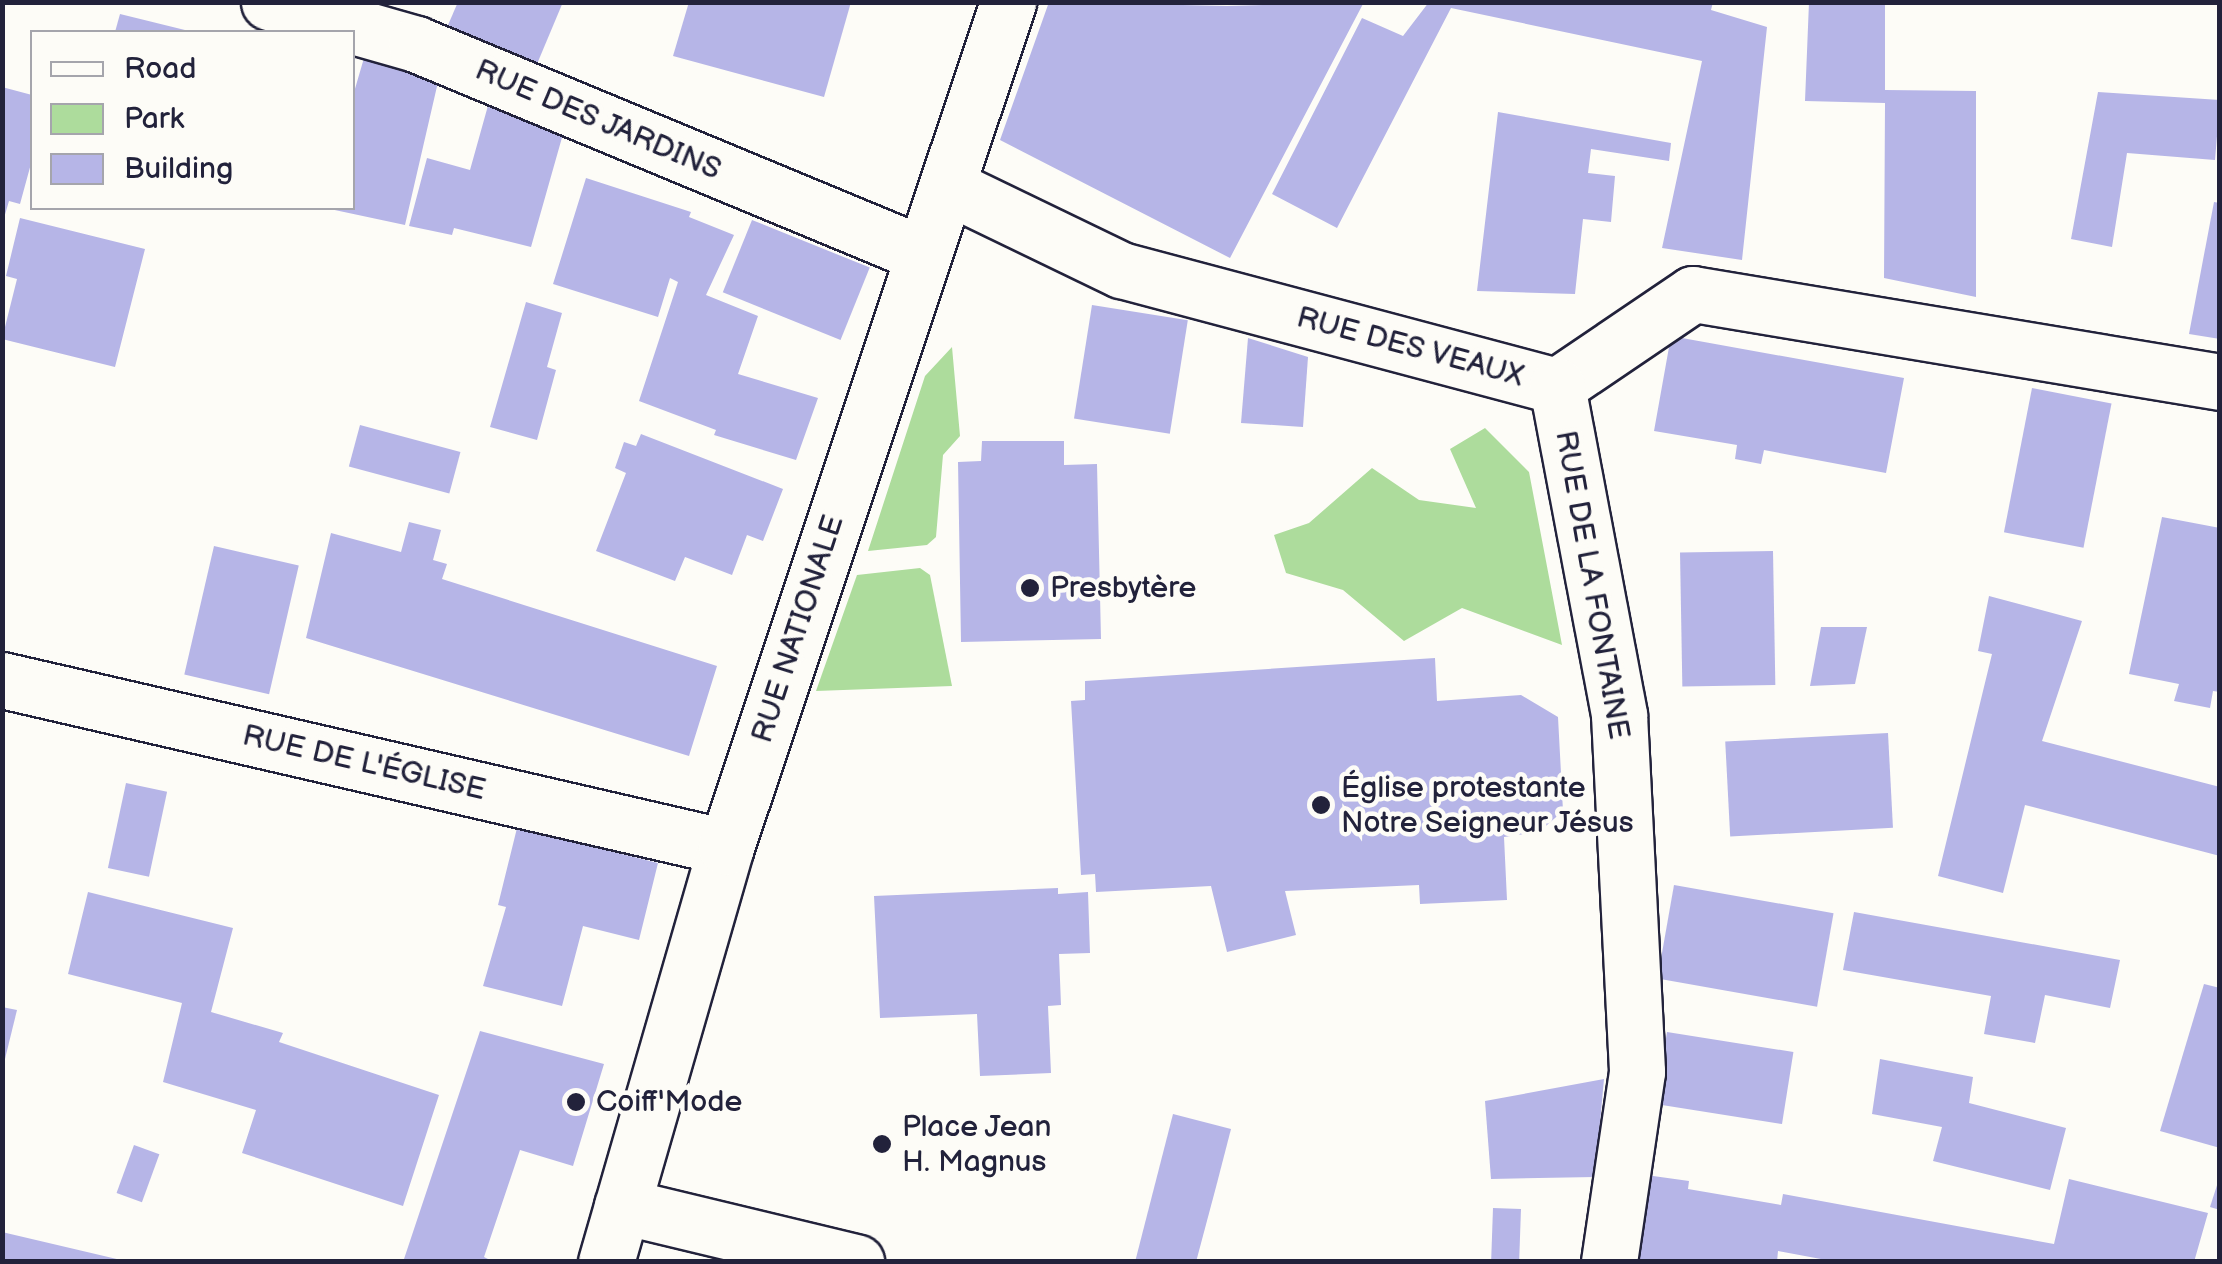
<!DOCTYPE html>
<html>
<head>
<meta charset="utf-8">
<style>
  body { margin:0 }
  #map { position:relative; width:2222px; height:1264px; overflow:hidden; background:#fdfcf7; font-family:"Balsamiq Sans",sans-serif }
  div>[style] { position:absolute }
  .green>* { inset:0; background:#addc9c }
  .building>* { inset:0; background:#b6b5e7; transform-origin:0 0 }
  .roads { filter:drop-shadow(2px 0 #22223b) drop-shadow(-2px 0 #22223b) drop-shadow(0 2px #22223b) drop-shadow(0 -2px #22223b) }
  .minor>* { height:55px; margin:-27.5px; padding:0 27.5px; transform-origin:27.5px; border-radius:27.5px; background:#fdfcf7 }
  .dots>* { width:28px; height:28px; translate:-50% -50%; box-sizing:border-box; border:5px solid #fdfcf7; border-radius:50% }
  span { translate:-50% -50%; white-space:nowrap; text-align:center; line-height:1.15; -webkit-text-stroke:9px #fdfcf7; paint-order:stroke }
  .street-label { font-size:30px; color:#22223b }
  .poi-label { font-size:30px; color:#22223b }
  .left { translate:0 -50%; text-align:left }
  .frame { position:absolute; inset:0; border:5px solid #22223b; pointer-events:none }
  .legend { position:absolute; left:30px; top:30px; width:325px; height:180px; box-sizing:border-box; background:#fdfcf7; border:2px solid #a5a5ac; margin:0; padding:12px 18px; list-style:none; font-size:30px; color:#22223b }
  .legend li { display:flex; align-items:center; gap:20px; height:50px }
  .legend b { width:50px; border:2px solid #a5a5ac }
</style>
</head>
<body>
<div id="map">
  <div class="green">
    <i style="clip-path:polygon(952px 347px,960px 436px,943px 455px,936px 537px,927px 545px,868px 551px,925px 376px)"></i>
    <i style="clip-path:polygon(1485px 428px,1529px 472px,1562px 645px,1462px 608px,1404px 641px,1343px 590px,1286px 573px,1274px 535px,1309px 523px,1372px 468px,1419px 500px,1476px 508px,1450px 449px)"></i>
    <i style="clip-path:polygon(920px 568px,930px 575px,952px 686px,816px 691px,857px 575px)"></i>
  </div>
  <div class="building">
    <i style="clip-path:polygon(458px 2px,563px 2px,537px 64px,448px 25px)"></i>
    <i style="clip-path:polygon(689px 2px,851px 2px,824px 97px,673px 56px)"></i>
    <i style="clip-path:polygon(1049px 2px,1227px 6px,1364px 2px,1230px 258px,1000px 140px)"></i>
    <i style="clip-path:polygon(1429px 2px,1713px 2px,1711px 10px,1767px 27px,1742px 260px,1662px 248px,1702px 61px,1451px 8px,1337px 228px,1272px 194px,1362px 18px,1403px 36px)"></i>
    <i style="clip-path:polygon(1809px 2px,1885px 2px,1885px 90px,1976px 91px,1976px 297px,1884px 278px,1885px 103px,1805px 101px)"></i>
    <i style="clip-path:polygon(120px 14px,189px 31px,188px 32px,115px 32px)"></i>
    <i style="clip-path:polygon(364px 58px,438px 82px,405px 225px,330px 209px,352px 208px,352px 99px)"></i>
    <i style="clip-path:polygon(2px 87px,32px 95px,32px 160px,20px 204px,9px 201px,4px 218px)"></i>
    <i style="clip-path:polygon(2098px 92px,2220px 100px,2215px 160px,2127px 153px,2112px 247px,2071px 239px)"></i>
    <i style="clip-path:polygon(489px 102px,563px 134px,531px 247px,454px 228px,452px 235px,409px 226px,427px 158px,470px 170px)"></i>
    <i style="clip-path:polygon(1498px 112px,1671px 143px,1669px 161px,1591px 149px,1588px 173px,1615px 176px,1611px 222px,1583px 219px,1575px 294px,1477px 291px)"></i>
    <i style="clip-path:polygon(586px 178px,691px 212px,689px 217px,734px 235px,706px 295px,758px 316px,738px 374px,818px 398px,796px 460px,714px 435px,716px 430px,639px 401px,678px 282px,670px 278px,658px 317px,553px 284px)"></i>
    <i style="clip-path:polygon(2214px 202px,2220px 203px,2220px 339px,2189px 334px)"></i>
    <i style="clip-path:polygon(20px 218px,145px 249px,115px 367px,2px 339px,17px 279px,6px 276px)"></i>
    <i style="left:752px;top:220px;width:127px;height:78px;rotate:22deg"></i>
    <i style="clip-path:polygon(526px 302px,562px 313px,547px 367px,556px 370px,537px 440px,490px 427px)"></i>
    <i style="left:1092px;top:305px;width:97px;height:115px;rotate:9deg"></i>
    <i style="clip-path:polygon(1671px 336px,1904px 378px,1886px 473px,1764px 450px,1761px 464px,1735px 459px,1737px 445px,1654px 431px)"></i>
    <i style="clip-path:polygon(1248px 338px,1308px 357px,1303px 427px,1241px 423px)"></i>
    <i style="left:2032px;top:388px;width:81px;height:147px;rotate:11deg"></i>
    <i style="left:360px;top:425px;width:104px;height:43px;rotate:15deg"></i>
    <i style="clip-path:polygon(641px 434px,783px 489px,763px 541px,747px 535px,732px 575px,685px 557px,675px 581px,596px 551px,626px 473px,615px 468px,624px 442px,636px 446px)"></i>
    <i style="clip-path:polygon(982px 441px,1064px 441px,1064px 465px,1097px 464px,1101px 639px,961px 642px,958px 462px,981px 461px)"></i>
    <i style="clip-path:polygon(2162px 517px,2220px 528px,2220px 692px,2213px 691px,2210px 708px,2174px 701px,2179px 684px,2129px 674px)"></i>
    <i style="clip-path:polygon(409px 522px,441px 530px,433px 560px,447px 564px,442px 579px,717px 666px,689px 756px,306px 638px,331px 533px,401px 552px)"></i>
    <i style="left:214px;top:546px;width:87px;height:132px;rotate:13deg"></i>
    <i style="left:1773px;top:551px;width:134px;height:93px;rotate:89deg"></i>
    <i style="clip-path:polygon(1989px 596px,2082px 621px,2042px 741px,2220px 787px,2220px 856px,2025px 805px,2003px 893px,1938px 876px,1992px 654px,1978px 651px)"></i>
    <i style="clip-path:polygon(1821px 627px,1867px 627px,1855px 684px,1810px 686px)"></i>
    <i style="clip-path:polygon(1435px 658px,1437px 701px,1521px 695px,1558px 717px,1563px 811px,1539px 832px,1504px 837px,1507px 900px,1420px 904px,1419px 885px,1285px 891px,1296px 935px,1227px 952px,1211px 886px,1096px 892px,1095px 874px,1081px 875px,1071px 701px,1085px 700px,1085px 681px)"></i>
    <i style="left:1888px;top:733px;width:95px;height:163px;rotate:87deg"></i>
    <i style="left:126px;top:783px;width:42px;height:87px;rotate:12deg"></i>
    <i style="clip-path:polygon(517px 828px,658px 863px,639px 940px,583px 926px,562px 1006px,483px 986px,506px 907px,498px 905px)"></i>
    <i style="left:1674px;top:885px;width:162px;height:95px;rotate:10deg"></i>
    <i style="clip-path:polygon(1058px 888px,1058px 894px,1088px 892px,1090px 953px,1059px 954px,1061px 1005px,1048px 1006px,1051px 1073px,980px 1076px,977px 1014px,880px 1018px,874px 896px)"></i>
    <i style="clip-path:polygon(88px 892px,233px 928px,211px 1012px,283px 1033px,279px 1042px,439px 1095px,403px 1206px,242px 1153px,256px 1110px,163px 1082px,182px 1003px,68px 974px)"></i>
    <i style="clip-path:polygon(1854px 912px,2120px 960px,2110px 1008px,2045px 995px,2035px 1043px,1984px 1034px,1991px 996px,1843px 970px)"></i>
    <i style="clip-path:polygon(2204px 984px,2220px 988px,2220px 1148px,2160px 1131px)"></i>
    <i style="clip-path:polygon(2px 1007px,17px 1010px,4px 1063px,2px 1063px)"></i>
    <i style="clip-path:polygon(480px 1031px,604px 1064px,573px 1166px,520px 1150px,484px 1257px,494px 1262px,403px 1262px)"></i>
    <i style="left:1667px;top:1032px;width:128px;height:73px;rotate:9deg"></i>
    <i style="clip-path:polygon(1880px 1059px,1973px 1077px,1969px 1103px,2066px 1128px,2050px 1190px,1933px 1161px,1942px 1127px,1872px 1114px)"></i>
    <i style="clip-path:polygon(1604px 1079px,1595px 1177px,1491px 1179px,1485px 1101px)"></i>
    <i style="clip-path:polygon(1173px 1114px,1231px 1129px,1216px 1187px,1196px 1262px,1135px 1262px)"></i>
    <i style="left:134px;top:1145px;width:27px;height:51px;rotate:20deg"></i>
    <i style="clip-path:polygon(1646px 1175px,1689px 1181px,1688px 1189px,1781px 1205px,1783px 1194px,2054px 1244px,2069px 1179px,2208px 1213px,2194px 1262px,1837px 1262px,1778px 1251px,1777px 1262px,1633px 1262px)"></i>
    <i style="clip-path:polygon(2219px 1179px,2220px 1179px,2220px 1210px,2210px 1207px)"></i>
    <i style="left:1493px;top:1208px;width:28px;height:54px;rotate:2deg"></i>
    <i style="clip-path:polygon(2px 1232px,121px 1260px,121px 1262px,2px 1262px)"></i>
  </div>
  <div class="roads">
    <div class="minor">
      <i style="left:269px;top:2px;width:153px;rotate:15.9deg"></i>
      <i style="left:416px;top:44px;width:548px;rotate:22.54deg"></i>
      <i style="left:949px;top:187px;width:191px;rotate:25.8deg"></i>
      <i style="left:1121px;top:270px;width:451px;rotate:14.9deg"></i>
      <i style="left:1557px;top:386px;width:164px;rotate:-34.1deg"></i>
      <i style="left:1693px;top:294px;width:534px;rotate:9.48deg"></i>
      <i style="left:1557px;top:386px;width:335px;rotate:79.3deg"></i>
      <i style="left:1619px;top:715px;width:357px;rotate:87.1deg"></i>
      <i style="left:1637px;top:1072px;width:192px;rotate:98.4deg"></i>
      <i style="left:2px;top:680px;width:743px;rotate:12.99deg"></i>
      <i style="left:622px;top:1206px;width:241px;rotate:13.5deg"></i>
      <i style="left:606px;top:1262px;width:432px;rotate:-73.9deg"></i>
      <i style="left:726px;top:847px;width:891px;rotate:-71.54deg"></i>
    </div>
  </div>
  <div class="dots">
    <i style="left:1030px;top:588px;background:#22223b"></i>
    <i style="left:1321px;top:805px;background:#22223b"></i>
    <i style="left:576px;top:1102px;background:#22223b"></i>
    <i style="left:882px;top:1144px;background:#22223b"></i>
  </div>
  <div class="street-label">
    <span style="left:598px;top:120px;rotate:23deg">RUE DES JARDINS</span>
    <span style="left:1410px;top:347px;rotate:15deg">RUE DES VEAUX</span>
    <span style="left:1592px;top:585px;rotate:80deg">RUE DE LA FONTAINE</span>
    <span style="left:798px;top:629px;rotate:-72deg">RUE NATIONALE</span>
    <span style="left:364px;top:763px;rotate:13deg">RUE DE L'ÉGLISE</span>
  </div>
  <div class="poi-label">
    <span class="left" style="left:1050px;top:588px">Presbytère</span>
    <span class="left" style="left:1341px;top:805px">Église protestante<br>Notre Seigneur Jésus</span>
    <span class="left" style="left:596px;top:1102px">Coiff'Mode</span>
    <span class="left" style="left:902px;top:1144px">Place Jean<br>H. Magnus</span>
  </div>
  <div class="frame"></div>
  <ul class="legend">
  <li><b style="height:12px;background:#fdfcf7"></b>Road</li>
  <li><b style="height:28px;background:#addc9c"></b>Park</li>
  <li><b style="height:28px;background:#b6b5e7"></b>Building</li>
  </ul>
</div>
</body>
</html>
